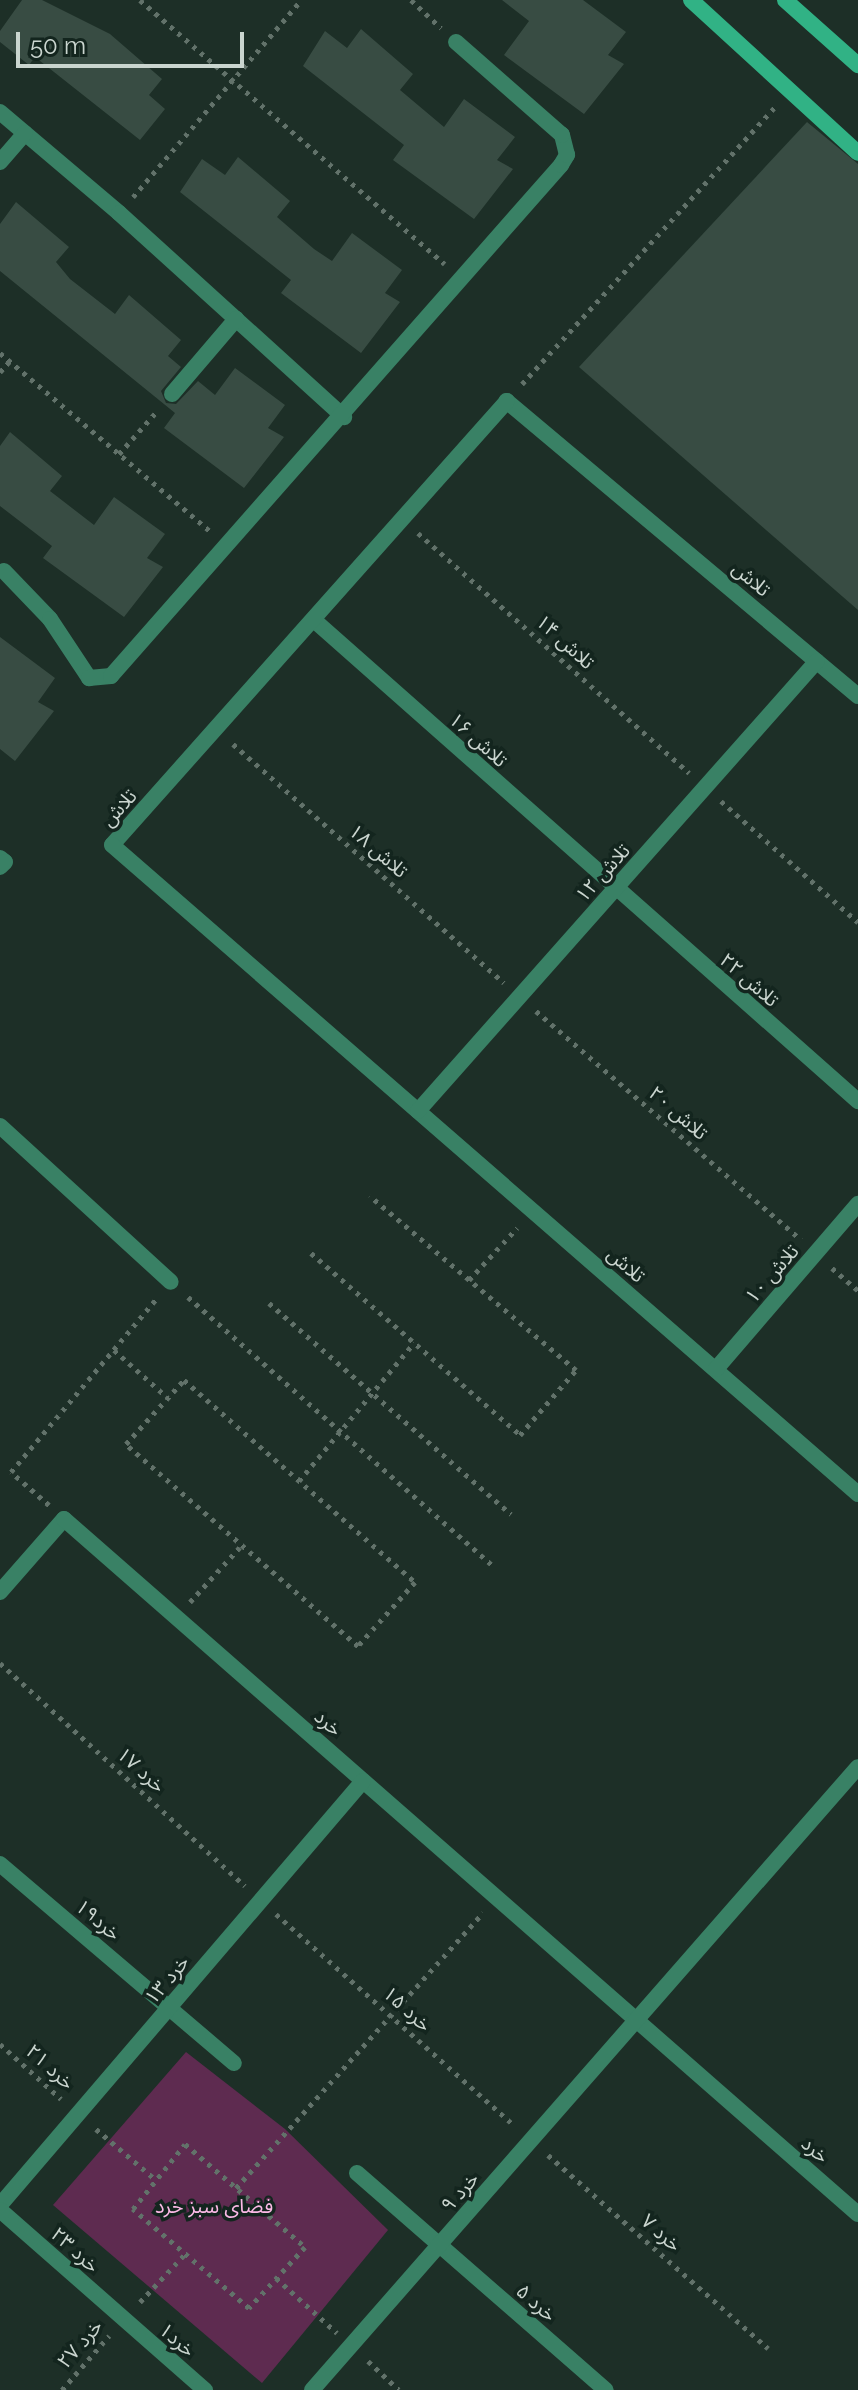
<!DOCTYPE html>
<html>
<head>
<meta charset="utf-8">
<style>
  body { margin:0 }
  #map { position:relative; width:858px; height:2390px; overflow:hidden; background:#1d2f27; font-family:Raleway,"Noto Sans Arabic",sans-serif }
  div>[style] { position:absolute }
  .green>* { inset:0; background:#5e2b50 }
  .building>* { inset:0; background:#384c43 }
  .path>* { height:5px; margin-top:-2.5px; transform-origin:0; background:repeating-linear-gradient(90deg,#62726a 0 4px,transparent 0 10px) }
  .street>* { height:16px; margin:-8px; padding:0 8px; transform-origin:8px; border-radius:8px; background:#398165 }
  .secondary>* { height:16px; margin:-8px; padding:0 8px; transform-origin:8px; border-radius:8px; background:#31b285 }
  span { translate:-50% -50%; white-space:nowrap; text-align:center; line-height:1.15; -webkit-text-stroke:7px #13251e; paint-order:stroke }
  .street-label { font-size:20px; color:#cad5cf }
  .park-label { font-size:20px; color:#fbb9e6 }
  .scale { position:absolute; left:16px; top:32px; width:228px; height:36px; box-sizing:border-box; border:4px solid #cad5cf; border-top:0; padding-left:10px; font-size:24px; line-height:28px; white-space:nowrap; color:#cad5cf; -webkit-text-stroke:6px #13251e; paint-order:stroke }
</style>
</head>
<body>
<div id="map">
  <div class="green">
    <i style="clip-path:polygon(186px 2052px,285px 2129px,388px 2230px,262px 2383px,53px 2205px)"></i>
  </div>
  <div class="building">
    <i style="clip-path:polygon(22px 0,42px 0,110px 34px,162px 79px,149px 95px,165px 109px,140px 140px,35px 57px,29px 65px,0 42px,0 31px)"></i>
    <i style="clip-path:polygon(502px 0,583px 0,626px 32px,608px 55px,624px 64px,584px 114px,504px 55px,529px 21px)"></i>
    <i style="clip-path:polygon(361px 29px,413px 74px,400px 90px,444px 127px,464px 99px,515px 137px,497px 160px,513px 169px,474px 219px,393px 160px,404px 145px,303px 66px,325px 31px,347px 48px)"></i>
    <i style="clip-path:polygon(807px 122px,858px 164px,858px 610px,579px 367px)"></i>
    <i style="clip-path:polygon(238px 157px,290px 201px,277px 217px,314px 249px,332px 261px,352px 233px,402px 270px,385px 293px,400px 302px,361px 353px,281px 293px,291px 280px,180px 192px,202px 159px,225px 175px)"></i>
    <i style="clip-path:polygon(16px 202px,69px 247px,56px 262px,70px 279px,115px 314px,129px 295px,181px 340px,168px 356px,181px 367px,161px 391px,166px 403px,176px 404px,198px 381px,215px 395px,235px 368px,285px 405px,268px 428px,284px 437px,244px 488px,164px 428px,175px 413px,0 271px,0 224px)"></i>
    <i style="clip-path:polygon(10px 432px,62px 476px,50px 491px,94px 525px,114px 497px,165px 534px,147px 558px,163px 567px,124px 617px,43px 558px,52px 546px,0 506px,0 446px)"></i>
    <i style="clip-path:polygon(0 637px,55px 678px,38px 702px,54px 711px,15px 761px,0 749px)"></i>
  </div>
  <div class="path">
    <i style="left:140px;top:0;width:403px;rotate:40.9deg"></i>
    <i style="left:411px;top:0;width:41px;rotate:43deg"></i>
    <i style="left:133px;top:197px;width:259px;rotate:-49.5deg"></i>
    <i style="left:0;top:353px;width:275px;rotate:40.3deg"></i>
    <i style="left:0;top:372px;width:15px;rotate:-48deg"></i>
    <i style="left:522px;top:384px;width:375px;rotate:-47.6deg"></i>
    <i style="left:119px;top:454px;width:59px;rotate:-48.4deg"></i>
    <i style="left:418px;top:533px;width:362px;rotate:41.5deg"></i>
    <i style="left:233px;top:744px;width:361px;rotate:41.4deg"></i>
    <i style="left:721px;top:801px;width:183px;rotate:41.5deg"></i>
    <i style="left:536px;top:1011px;width:350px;rotate:40.8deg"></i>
    <i style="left:311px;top:1253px;width:277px;rotate:41deg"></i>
    <i style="left:520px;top:1435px;width:86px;rotate:-49.3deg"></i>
    <i style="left:576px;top:1370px;width:270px;rotate:-139.8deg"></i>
    <i style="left:832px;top:1268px;width:35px;rotate:41deg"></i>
    <i style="left:469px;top:1280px;width:71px;rotate:-47.3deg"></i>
    <i style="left:188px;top:1297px;width:407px;rotate:41.4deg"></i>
    <i style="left:269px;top:1303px;width:321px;rotate:41.1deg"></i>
    <i style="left:114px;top:1350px;width:72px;rotate:41.6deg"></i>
    <i style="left:184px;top:1380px;width:307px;rotate:41.2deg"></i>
    <i style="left:415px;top:1582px;width:86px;rotate:131.7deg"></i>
    <i style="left:358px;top:1646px;width:308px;rotate:-139deg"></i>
    <i style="left:126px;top:1444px;width:86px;rotate:-47.8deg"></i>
    <i style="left:299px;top:1481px;width:180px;rotate:-50.2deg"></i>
    <i style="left:49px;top:1505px;width:50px;rotate:-139deg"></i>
    <i style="left:11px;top:1472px;width:229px;rotate:-50deg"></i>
    <i style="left:190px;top:1602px;width:74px;rotate:-47.7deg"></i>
    <i style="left:0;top:1663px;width:331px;rotate:42.3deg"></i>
    <i style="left:276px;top:1914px;width:318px;rotate:41.6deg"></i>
    <i style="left:0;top:2044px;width:82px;rotate:42deg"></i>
    <i style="left:96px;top:2129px;width:79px;rotate:40.4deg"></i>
    <i style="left:185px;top:2144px;width:158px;rotate:40.6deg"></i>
    <i style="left:305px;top:2247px;width:83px;rotate:132.6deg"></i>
    <i style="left:249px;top:2308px;width:153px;rotate:-139.5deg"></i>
    <i style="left:133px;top:2209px;width:83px;rotate:-51.3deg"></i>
    <i style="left:548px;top:2155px;width:293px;rotate:41.3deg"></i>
    <i style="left:236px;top:2188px;width:370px;rotate:-48.1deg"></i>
    <i style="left:276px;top:2278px;width:82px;rotate:42deg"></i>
    <i style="left:140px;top:2302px;width:66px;rotate:-46.8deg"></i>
    <i style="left:368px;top:2361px;width:42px;rotate:43.1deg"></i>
    <i style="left:62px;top:2390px;width:72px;rotate:-49deg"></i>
  </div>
  <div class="street">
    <i style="left:0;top:112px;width:156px;rotate:40.3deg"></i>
    <i style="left:119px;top:213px;width:304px;rotate:42.2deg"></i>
    <i style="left:0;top:162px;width:38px;rotate:-49deg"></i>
    <i style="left:172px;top:394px;width:99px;rotate:-49.5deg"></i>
    <i style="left:4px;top:571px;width:66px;rotate:46.2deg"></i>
    <i style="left:50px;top:619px;width:71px;rotate:56.5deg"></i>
    <i style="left:89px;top:678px;width:22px;rotate:-5deg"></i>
    <i style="left:111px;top:676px;width:681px;rotate:-48.63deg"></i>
    <i style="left:561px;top:165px;width:12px;rotate:-59deg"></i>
    <i style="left:567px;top:155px;width:21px;rotate:-104deg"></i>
    <i style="left:562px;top:135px;width:141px;rotate:-138.7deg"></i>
    <i style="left:315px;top:621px;width:725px;rotate:41.48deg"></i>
    <i style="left:858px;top:696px;width:459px;rotate:-140deg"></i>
    <i style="left:507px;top:401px;width:594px;rotate:131.66deg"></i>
    <i style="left:112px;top:845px;width:989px;rotate:41.02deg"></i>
    <i style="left:0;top:858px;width:6px;rotate:39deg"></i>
    <i style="left:5px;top:862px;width:7px;rotate:135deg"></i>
    <i style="left:418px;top:1111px;width:601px;rotate:-48.44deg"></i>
    <i style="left:0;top:1126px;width:231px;rotate:42.4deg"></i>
    <i style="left:716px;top:1369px;width:218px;rotate:-49.3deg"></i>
    <i style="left:0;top:1592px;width:97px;rotate:-48.8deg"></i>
    <i style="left:64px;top:1519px;width:1055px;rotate:41.2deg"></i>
    <i style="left:0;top:1864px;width:307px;rotate:40.4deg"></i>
    <i style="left:357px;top:2173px;width:330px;rotate:41.1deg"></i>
    <i style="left:0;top:2205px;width:558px;rotate:-49.43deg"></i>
    <i style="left:0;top:2210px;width:273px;rotate:41.3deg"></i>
    <i style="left:312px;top:2390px;width:828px;rotate:-48.77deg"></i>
  </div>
  <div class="secondary">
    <i style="left:691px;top:0;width:226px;rotate:42.5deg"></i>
    <i style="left:785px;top:0;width:98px;rotate:41.7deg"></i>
  </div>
  <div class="street-label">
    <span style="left:751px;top:579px;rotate:40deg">تلاش</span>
    <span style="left:565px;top:642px;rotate:42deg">تلاش ۱۴</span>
    <span style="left:478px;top:740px;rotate:42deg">تلاش ۱۶</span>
    <span style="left:119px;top:808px;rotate:-48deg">تلاش</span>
    <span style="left:378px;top:851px;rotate:41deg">تلاش ۱۸</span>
    <span style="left:603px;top:873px;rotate:-48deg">تلاش ۱۲</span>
    <span style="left:749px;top:980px;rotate:41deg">تلاش ۲۲</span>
    <span style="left:678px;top:1113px;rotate:41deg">تلاش ۲۰</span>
    <span style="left:626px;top:1265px;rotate:41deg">تلاش</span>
    <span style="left:772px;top:1274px;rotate:-49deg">تلاش ۱۰</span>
    <span style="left:328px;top:1723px;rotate:41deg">خرد</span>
    <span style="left:141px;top:1770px;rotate:42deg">خرد ۱۷</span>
    <span style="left:98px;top:1920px;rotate:40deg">خرد۱۹</span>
    <span style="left:167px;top:1980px;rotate:-50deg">خرد ۱۳</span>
    <span style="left:407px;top:2009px;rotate:42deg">خرد ۱۵</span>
    <span style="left:50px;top:2067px;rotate:42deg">خرد ۲۱</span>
    <span style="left:815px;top:2150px;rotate:41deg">خرد</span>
    <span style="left:460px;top:2192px;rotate:-48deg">خرد ۹</span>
    <span style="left:661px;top:2233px;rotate:41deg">خرد ۷</span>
    <span style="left:75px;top:2250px;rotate:42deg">خرد ۲۳</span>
    <span style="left:536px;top:2303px;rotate:41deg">خرد ۵</span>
    <span style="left:177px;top:2340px;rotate:41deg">خرد۱</span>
    <span style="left:80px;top:2344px;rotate:-49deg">خرد ۲۷</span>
  </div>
  <div class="park-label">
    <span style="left:214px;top:2206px">فضای سبز خرد</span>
  </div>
  <div class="scale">50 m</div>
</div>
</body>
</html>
